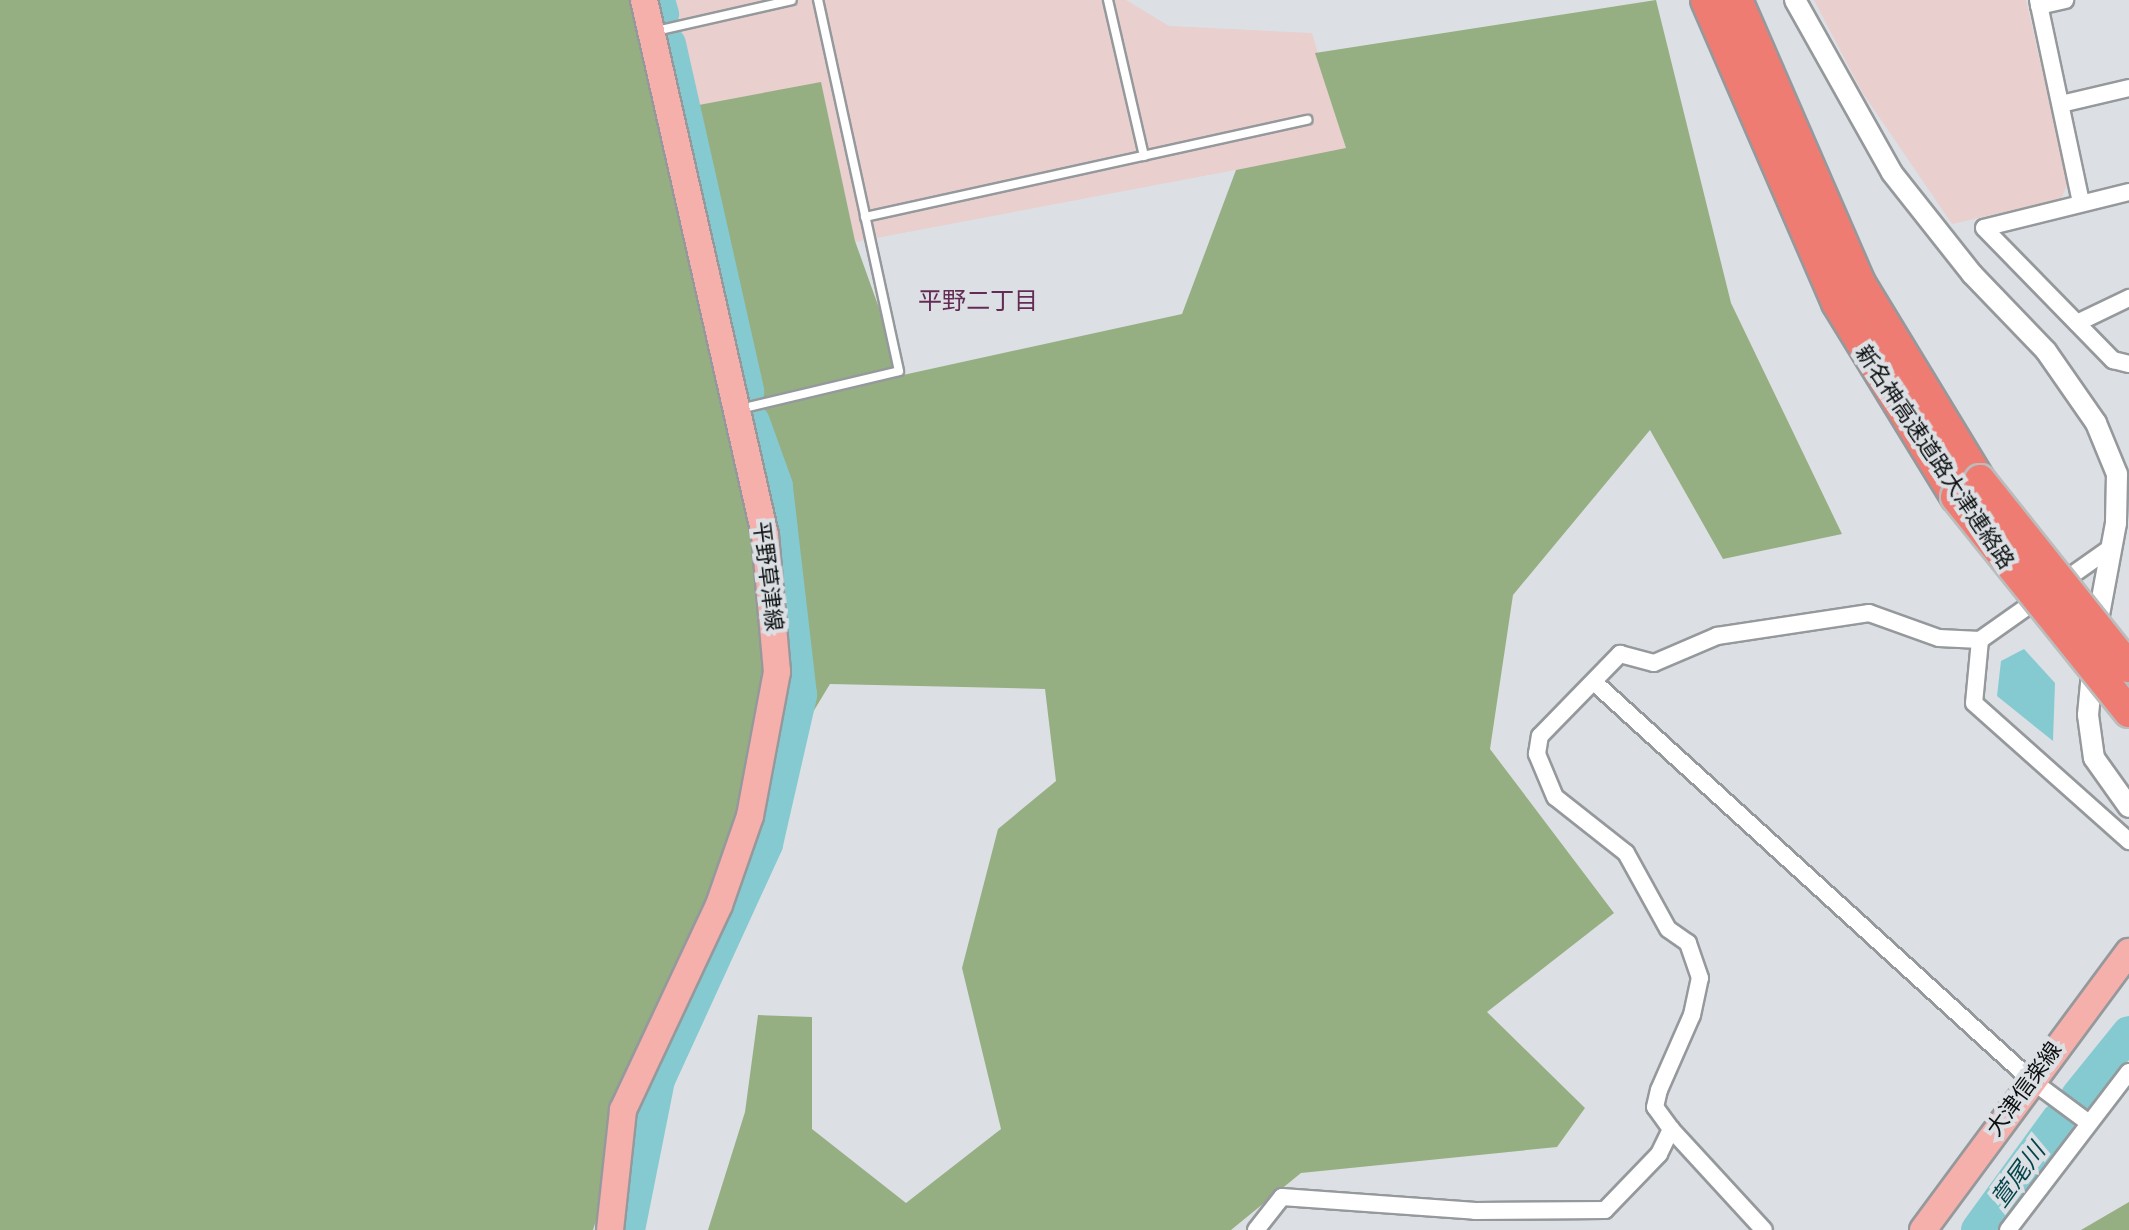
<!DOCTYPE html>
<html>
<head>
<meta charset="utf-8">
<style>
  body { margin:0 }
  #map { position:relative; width:2129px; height:1230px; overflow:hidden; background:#dce0e4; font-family:"PT Sans","Noto Sans JP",sans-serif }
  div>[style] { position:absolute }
  .industrial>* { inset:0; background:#e9cfcd }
  .forest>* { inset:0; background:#95af82 }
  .water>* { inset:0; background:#85cad1 }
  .river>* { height:34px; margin:-17px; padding:0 17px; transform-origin:17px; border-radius:17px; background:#85cad1 }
  .roads { filter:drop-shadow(2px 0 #95999c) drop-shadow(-2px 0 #95999c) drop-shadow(0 2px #95999c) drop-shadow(0 -2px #95999c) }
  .service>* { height:8px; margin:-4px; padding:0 4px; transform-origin:4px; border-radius:4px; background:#fff }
  .minor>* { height:16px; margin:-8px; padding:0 8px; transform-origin:8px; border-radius:8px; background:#fff }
  .tertiary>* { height:20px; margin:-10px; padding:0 10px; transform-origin:10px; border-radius:10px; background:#fff }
  .primary>* { height:26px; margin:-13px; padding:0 13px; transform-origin:13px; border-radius:13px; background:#f5b0ab }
  .motorway>* { height:30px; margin:-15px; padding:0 15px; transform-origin:15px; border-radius:15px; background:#ee7c73 }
  .bridges { filter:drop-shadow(2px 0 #bbbcbc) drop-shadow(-2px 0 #bbbcbc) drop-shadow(0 2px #bbbcbc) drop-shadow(0 -2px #bbbcbc) }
  .motorway-bridge>* { height:30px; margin:-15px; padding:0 15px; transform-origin:15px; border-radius:15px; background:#ee7c73 }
  span { translate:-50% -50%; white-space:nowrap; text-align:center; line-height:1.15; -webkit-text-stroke:8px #dce0e4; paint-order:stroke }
  .street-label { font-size:22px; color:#0d0f10 }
  .neighbourhood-label { font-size:24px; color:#642b55 }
  .water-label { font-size:24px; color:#03454b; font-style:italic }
</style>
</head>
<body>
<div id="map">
  <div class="industrial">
    <i style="clip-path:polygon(648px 0,1126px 0,1169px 26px,1312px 33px,1346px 149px,855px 242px,821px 83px,672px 110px)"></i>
    <i style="clip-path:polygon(1814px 0,2026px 0,2068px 183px,2061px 199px,1952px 224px,1862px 92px)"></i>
  </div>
  <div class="forest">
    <i style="clip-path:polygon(0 0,648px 0,672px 110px,821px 82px,855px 241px,903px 375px,1182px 314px,1236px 170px,1346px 148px,1315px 53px,1656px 0,1731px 303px,1842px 534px,1723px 559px,1650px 430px,1513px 595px,1490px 749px,1614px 913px,1487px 1012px,1585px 1108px,1557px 1147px,1301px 1173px,1231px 1230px,708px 1230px,745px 1112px,758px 1015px,812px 1017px,812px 1129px,906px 1203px,1001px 1129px,962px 968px,998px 829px,1056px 781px,1045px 689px,830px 684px,750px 816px,673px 988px,593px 1230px,0 1230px)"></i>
    <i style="clip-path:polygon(2129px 1202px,2129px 1230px,2081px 1230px)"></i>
  </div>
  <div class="water">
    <i style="clip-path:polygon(2024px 649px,2055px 683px,2053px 741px,1997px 696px,2001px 661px)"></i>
  </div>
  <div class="river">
    <i style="left:658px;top:0;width:15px;rotate:74deg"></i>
    <i style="left:669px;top:44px;width:356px;rotate:77.3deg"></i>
    <i style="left:2078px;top:1096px;width:81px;rotate:-51deg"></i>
    <i style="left:628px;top:1230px;width:153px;rotate:-78.7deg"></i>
    <i style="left:658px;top:1080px;width:260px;rotate:-65.4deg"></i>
    <i style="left:766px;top:844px;width:153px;rotate:-77.1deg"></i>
    <i style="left:800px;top:695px;width:210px;rotate:-96.6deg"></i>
    <i style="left:776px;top:486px;width:68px;rotate:-109.8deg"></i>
    <i style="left:1978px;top:1230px;width:136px;rotate:-54deg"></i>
  </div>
  <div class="roads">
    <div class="service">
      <i style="left:1108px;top:0;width:160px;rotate:77deg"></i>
      <i style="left:656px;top:31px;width:139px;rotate:-12.8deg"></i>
      <i style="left:865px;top:217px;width:453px;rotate:-12.4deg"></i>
      <i style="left:740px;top:409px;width:163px;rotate:-13.4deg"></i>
      <i style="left:899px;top:371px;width:380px;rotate:-102.3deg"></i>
    </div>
    <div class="minor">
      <i style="left:2038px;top:0;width:207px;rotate:78deg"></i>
      <i style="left:2039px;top:6px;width:27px;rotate:-13deg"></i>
      <i style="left:2061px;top:104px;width:70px;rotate:-13.2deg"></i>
      <i style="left:2129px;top:192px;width:149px;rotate:166.1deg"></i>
      <i style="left:1984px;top:228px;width:185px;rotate:45.7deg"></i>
      <i style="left:2113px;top:360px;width:16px;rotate:14deg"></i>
      <i style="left:2077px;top:323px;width:58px;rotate:-25.7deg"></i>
      <i style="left:1980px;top:640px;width:63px;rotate:95.4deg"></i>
      <i style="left:1974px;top:703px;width:208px;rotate:41.7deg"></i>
      <i style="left:1594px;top:682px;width:591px;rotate:42.33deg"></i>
      <i style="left:2031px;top:1080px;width:72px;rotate:36.6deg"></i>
      <i style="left:1671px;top:1129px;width:137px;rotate:47.4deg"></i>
      <i style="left:1256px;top:1230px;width:42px;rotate:-51.8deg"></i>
      <i style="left:1282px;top:1197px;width:194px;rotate:4.1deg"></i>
      <i style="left:1475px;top:1211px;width:130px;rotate:-0.4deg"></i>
      <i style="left:1605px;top:1210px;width:78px;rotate:-46deg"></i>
      <i style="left:1659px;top:1154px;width:28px;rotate:-64deg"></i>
      <i style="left:1671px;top:1129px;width:27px;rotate:-126deg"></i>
      <i style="left:1655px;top:1107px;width:17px;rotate:-77deg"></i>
      <i style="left:1659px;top:1090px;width:82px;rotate:-66.3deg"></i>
      <i style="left:1692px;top:1015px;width:38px;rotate:-78deg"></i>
      <i style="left:1700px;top:978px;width:37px;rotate:-109deg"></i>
      <i style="left:1688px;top:943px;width:24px;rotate:-145deg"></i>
      <i style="left:1668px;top:929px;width:87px;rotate:-118.9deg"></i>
      <i style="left:1626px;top:853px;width:90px;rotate:-141.7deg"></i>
      <i style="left:1555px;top:797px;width:47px;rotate:-112.7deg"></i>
      <i style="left:1537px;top:754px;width:18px;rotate:-81deg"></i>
      <i style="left:1540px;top:736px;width:115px;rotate:-45.7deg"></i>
      <i style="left:1620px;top:654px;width:35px;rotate:15deg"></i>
      <i style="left:1654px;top:663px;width:69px;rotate:-23.2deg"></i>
      <i style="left:1717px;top:636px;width:154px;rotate:-8.6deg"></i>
      <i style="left:1869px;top:613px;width:74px;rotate:19.7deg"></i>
      <i style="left:1939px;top:638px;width:41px;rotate:2.8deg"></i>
      <i style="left:1980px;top:640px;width:161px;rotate:-35.2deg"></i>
      <i style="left:2008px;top:1230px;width:199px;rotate:-52.6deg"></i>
    </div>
    <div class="tertiary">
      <i style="left:1795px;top:0;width:198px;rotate:60.7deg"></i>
      <i style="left:1892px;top:173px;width:129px;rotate:51.6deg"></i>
      <i style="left:1972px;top:274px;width:107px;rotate:46.1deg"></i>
      <i style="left:2046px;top:351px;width:88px;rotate:55.2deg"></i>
      <i style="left:2096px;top:423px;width:55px;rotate:67.6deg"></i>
      <i style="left:2117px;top:474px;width:49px;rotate:91.2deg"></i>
      <i style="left:2116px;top:523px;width:110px;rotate:100.5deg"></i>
      <i style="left:2093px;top:663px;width:52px;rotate:95.5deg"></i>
      <i style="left:2088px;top:715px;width:43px;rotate:82.1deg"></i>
      <i style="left:2094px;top:758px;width:60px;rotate:54.5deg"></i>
    </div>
    <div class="primary">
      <i style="left:610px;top:1230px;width:121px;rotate:-83.8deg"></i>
      <i style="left:623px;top:1110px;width:226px;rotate:-64.9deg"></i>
      <i style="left:719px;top:905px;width:94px;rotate:-70.8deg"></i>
      <i style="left:750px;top:816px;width:147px;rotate:-79.4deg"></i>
      <i style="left:777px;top:672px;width:138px;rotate:-95deg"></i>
      <i style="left:765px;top:535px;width:549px;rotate:-102.74deg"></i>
      <i style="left:1923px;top:1230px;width:346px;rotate:-53.5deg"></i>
    </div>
    <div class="motorway">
      <i style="left:1706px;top:0;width:330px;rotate:66.6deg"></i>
      <i style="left:1837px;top:303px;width:228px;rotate:58.5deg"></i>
      <i style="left:1737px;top:0;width:309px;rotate:66.5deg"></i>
      <i style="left:1860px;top:283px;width:231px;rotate:58.7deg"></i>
    </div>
  </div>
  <div class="bridges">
    <div class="motorway-bridge">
      <i style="left:1980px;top:480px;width:239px;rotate:51.5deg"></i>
      <i style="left:1956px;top:497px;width:276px;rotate:51.2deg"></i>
    </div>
  </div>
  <div class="street-label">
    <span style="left:1935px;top:457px;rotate:56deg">新名神高速道路大津連絡路</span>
    <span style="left:768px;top:576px;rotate:83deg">平野草津線</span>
    <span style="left:2024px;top:1089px;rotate:-54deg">大津信楽線</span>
  </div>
  <div class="neighbourhood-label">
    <span style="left:978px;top:301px">平野二丁目</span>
  </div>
  <div class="water-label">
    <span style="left:2018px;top:1175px;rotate:-54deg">萱尾川</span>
  </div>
</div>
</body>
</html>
